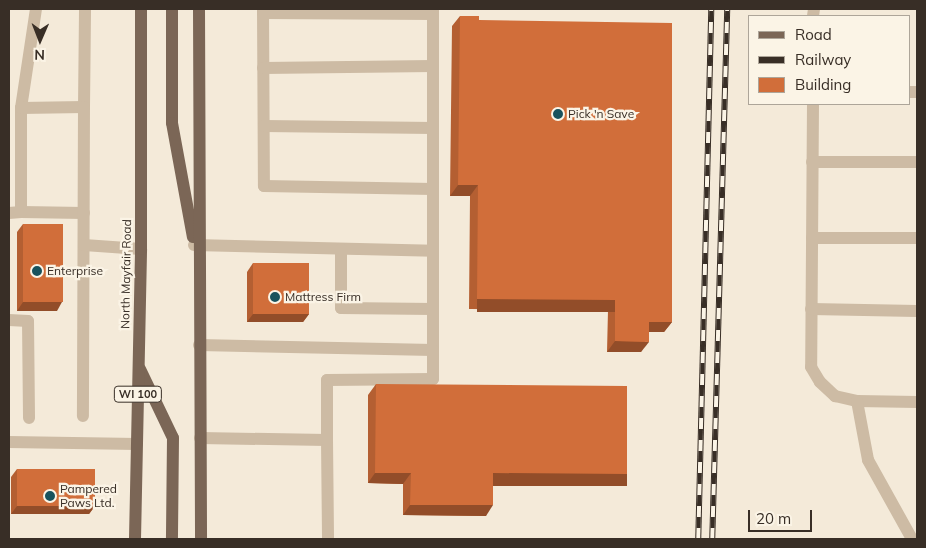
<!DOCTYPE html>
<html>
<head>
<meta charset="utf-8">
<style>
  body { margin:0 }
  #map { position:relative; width:926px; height:548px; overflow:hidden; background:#f4ead9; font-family:Mulish,sans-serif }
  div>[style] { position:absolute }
  .lane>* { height:12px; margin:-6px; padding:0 6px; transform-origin:6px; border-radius:6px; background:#cdbba4 }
  .primary>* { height:12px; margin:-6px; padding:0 6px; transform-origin:6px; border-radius:6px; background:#7b6656 }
  .rail>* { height:5.5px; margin-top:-2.75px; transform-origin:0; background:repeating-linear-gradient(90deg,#fbf4e6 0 11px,#382e26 0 22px); box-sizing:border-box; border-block:1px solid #382e26 }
  .wall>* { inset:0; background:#b45f32 }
  .shaded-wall>* { inset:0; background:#924d29; transform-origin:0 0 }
  .building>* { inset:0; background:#d16e3a; transform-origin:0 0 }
  .dots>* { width:14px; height:14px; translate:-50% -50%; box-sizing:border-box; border:2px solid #fbf4e6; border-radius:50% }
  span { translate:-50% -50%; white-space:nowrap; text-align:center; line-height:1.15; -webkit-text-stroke:4.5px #fbf4e6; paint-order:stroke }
  .shield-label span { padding:1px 4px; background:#fbf4e6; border:1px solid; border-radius:4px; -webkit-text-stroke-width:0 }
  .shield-label { font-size:11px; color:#382e26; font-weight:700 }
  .poi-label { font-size:12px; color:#382e26 }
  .left { translate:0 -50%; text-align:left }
  .street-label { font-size:12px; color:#382e26 }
  .frame { position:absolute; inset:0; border:10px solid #382e26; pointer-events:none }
  .legend { position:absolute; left:748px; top:15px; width:162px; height:90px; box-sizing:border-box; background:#fbf4e6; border:1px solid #ada599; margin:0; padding:6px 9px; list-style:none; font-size:15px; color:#382e26 }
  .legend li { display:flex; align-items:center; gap:10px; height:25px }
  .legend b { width:25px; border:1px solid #ada599 }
  .north { position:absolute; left:15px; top:15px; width:50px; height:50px; -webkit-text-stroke:4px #fbf4e6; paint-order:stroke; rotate:181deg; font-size:14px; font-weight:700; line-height:20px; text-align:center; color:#382e26 }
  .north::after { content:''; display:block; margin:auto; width:18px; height:22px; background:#382e26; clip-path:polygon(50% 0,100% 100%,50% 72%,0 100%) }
  .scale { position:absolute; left:748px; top:510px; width:64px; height:22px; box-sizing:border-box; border:2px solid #382e26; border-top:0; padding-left:6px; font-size:15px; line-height:18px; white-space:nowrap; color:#382e26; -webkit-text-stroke:4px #fbf4e6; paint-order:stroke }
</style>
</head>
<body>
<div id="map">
  <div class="lane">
    <i style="left:263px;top:9px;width:177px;rotate:89.7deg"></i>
    <i style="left:264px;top:186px;width:169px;rotate:1deg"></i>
    <i style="left:263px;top:13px;width:170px;rotate:0.3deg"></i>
    <i style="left:813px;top:16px;width:7px;rotate:-82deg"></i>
    <i style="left:263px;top:68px;width:170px;rotate:-0.7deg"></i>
    <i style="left:910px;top:92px;width:7px"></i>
    <i style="left:813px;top:104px;width:263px;rotate:90.4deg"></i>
    <i style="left:811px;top:367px;width:17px;rotate:59deg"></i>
    <i style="left:820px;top:382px;width:21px;rotate:43deg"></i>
    <i style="left:835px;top:396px;width:23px;rotate:13deg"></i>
    <i style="left:857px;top:401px;width:60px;rotate:1deg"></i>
    <i style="left:84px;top:107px;width:98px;rotate:-89.4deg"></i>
    <i style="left:21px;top:108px;width:100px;rotate:-81.4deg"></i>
    <i style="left:264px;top:126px;width:169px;rotate:0.7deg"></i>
    <i style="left:812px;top:162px;width:105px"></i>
    <i style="left:21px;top:212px;width:63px;rotate:0.9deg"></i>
    <i style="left:9px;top:213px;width:12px;rotate:-5deg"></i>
    <i style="left:21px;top:212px;width:104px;rotate:-90deg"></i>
    <i style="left:21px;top:108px;width:63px;rotate:-0.9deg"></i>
    <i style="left:84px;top:107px;width:309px;rotate:90.2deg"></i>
    <i style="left:812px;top:238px;width:105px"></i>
    <i style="left:84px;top:245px;width:57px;rotate:4deg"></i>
    <i style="left:194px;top:245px;width:239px;rotate:1.4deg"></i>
    <i style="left:341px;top:249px;width:59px;rotate:90deg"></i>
    <i style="left:341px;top:308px;width:92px;rotate:0.6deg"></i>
    <i style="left:811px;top:309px;width:106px;rotate:1.1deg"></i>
    <i style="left:9px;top:320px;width:19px;rotate:3deg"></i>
    <i style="left:28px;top:321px;width:97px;rotate:89.4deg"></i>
    <i style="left:199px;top:345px;width:234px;rotate:1.2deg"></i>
    <i style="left:433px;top:350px;width:341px;rotate:-90deg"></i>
    <i style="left:857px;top:401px;width:60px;rotate:79.4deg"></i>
    <i style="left:868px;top:460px;width:90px;rotate:60.9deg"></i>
    <i style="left:200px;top:438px;width:127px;rotate:0.9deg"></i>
    <i style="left:327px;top:440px;width:99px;rotate:89.4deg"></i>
    <i style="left:327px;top:440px;width:60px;rotate:-90deg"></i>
    <i style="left:327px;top:380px;width:106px;rotate:-0.5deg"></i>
    <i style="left:433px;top:379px;width:29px;rotate:-90deg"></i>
    <i style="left:9px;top:442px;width:128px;rotate:0.9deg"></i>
  </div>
  <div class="primary">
    <i style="left:172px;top:9px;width:114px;rotate:90deg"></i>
    <i style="left:172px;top:123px;width:116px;rotate:79.6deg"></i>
    <i style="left:199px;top:9px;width:530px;rotate:89.78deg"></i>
    <i style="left:140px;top:369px;width:76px;rotate:64.4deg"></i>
    <i style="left:173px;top:438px;width:101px;rotate:90.6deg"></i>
    <i style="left:135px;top:539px;width:290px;rotate:-88.8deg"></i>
    <i style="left:141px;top:249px;width:240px;rotate:-90deg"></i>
  </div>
  <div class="rail">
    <i style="left:698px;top:539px;width:530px;rotate:-88.59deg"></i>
    <i style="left:712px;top:539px;width:530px;rotate:-88.38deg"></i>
  </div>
  <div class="wall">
    <i style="clip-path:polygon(460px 16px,479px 20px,672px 322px,664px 332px,649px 332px,641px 352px,607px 352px,608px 310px,469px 309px,470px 196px,450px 196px,452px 26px)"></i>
    <i style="clip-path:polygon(23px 224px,57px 311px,17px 311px,17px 232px)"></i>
    <i style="clip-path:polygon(253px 263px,309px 314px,303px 322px,247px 322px,247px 272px)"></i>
    <i style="clip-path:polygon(376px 384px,619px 485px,493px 484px,486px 516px,403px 515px,403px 484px,368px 483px,368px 395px)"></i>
    <i style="clip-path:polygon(17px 469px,95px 506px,89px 514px,11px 514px,11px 477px)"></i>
  </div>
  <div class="shaded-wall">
    <i style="clip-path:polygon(458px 185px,478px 185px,470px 196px,450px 196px)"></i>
    <i style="left:477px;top:299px;width:138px;height:13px"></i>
    <i style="clip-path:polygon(23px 302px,62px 302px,57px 311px,17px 311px)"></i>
    <i style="clip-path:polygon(253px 314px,309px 314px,303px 322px,247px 322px)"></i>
    <i style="clip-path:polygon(649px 322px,672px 322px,664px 332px,641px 332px)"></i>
    <i style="clip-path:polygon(615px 341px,649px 342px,641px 352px,607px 352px)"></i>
    <i style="clip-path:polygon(375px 473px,411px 473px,403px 484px,368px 483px)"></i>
    <i style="left:493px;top:473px;width:134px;height:13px"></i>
    <i style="clip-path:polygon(410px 505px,493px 505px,486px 516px,403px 515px)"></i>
    <i style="clip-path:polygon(17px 506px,95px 506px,89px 514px,11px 514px)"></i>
  </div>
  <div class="building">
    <i style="clip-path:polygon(460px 16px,479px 16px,479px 20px,672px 23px,672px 322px,649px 322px,649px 342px,615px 341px,615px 300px,477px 299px,478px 185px,458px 185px)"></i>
    <i style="left:23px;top:224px;width:40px;height:78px"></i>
    <i style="left:253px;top:263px;width:56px;height:51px"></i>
    <i style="clip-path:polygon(376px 384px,627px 386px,627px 474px,493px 473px,493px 505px,410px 505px,411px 473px,375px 473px)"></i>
    <i style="left:17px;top:469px;width:78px;height:37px"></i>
  </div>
  <div class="dots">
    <i style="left:558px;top:114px;background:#18525d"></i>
    <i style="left:37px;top:271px;background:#18525d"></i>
    <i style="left:275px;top:297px;background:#18525d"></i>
    <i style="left:50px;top:496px;background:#18525d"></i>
  </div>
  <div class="shield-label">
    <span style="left:138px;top:394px">WI 100</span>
  </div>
  <div class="poi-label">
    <span class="left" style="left:568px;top:114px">Pick 'n Save</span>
    <span class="left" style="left:47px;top:271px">Enterprise</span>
    <span class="left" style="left:285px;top:297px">Mattress Firm</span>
    <span class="left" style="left:60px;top:496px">Pampered<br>Paws Ltd.</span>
  </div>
  <div class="street-label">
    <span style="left:126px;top:274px;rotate:-89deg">North Mayfair Road</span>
  </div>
  <div class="frame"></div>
  <ul class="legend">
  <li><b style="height:6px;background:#7b6656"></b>Road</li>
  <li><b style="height:6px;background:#382e26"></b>Railway</li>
  <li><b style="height:14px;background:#d16e3a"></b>Building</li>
  </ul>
  <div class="north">N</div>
  <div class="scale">20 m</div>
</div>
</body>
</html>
